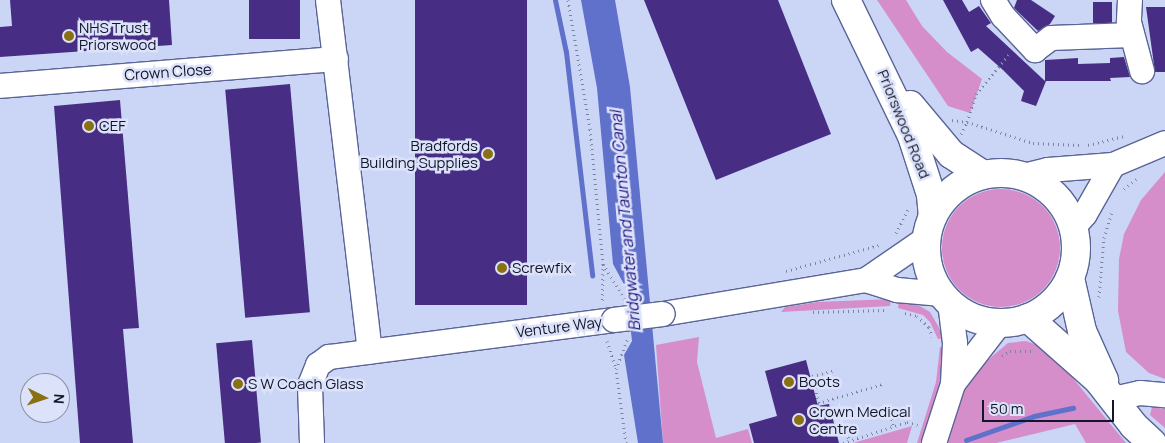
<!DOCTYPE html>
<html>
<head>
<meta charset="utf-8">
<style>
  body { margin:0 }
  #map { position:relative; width:1165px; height:443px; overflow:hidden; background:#cbd5f6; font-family:Manrope,sans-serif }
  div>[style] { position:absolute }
  .green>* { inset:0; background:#d58ec9 }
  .round { border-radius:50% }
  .water>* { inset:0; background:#5f71ca }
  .stream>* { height:5px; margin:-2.5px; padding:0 2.5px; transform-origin:2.5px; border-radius:2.5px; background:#5f71ca }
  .building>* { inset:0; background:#482d84; transform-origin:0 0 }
  .path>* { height:3px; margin-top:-1.5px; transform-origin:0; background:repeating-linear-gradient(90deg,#7b839e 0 1px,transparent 0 5px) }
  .roads { filter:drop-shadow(1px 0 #596596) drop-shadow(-1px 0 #596596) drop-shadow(0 1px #596596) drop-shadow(0 -1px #596596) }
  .minor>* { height:24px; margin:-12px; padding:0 12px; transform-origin:12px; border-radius:12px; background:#fff }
  .major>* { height:28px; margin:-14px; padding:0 14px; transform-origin:14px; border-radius:14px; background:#fff }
  .major>.ring { margin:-14px; padding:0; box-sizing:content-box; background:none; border:28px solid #fff; border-radius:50% }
  .bridges { filter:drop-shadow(1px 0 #596596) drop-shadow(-1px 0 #596596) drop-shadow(0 1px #596596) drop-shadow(0 -1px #596596) }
  .minor-bridge>* { height:24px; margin:-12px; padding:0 12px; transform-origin:12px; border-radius:12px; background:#fff }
  .dots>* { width:14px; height:14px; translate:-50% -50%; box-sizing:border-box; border:2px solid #dce2f9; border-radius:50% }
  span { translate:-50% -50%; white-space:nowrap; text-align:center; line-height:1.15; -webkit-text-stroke:5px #dce2f9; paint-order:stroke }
  .poi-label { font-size:15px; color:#12162a }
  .left { translate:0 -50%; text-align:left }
  .right { translate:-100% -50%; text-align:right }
  .street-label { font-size:15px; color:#12162a }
  .water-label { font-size:16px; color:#1b117f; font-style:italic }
  .north { position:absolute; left:20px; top:373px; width:50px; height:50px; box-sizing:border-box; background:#dce2f9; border:1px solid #8b90a6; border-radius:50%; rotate:94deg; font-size:14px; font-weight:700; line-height:20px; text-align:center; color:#12162a }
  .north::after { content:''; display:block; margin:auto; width:18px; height:22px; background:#897012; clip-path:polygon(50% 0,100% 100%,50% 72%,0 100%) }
  .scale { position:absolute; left:982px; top:400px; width:132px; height:22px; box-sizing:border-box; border:2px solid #12162a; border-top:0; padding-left:6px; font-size:15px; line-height:18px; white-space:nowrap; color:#12162a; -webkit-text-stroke:4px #dce2f9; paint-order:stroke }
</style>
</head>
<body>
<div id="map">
  <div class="green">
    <i style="clip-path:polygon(877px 0,906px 0,922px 26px,947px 52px,982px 79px,970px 113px,948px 106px)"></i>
    <i style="clip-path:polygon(1165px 172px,1165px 379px,1149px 373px,1126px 352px,1118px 311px,1119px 259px,1124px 234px,1141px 200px)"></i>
    <i class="round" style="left:942px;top:189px;width:118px;height:118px"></i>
    <i style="clip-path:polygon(891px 299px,890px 306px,781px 312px,785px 307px,818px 302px)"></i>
    <i style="clip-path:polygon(899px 300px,911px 301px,930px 312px,945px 338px,938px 339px,930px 322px,923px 315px,898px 308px)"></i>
    <i style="clip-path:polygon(699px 337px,697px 362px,716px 438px,748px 429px,752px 443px,663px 443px,656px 345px)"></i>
    <i style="clip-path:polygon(1026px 341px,1049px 349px,1126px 443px,1086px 443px,1075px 424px,996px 443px,944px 443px,965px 388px,983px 364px,1008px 343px)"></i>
    <i style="clip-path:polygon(940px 347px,944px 348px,943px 380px,923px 443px,917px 443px,936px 382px)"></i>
    <i style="clip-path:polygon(1152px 407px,1165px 409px,1165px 428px,1150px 415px)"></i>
    <i style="clip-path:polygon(912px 426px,907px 443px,853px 443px)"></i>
  </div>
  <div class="water">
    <i style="clip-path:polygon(581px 0,615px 0,630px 87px,663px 443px,638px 443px,624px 355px,632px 341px,626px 288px,613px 264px,597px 88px)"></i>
  </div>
  <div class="stream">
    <i style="left:555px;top:0;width:53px;rotate:78.1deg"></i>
    <i style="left:566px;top:52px;width:225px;rotate:83.3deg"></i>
    <i style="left:966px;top:440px;width:72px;rotate:-19.4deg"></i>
    <i style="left:1034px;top:416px;width:40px;rotate:-12deg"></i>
  </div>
  <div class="building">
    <i style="clip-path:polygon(10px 0,169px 0,172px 45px,0 57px,0 27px,12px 26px)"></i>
    <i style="left:249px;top:0;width:51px;height:39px"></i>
    <i style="left:415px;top:0;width:112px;height:305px"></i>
    <i style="clip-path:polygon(644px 0,778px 0,831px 134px,716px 180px)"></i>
    <i style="clip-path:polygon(943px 0,962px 0,969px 12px,979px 6px,991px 23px,986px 26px,1045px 81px,1045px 60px,1062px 59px,1078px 58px,1078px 64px,1110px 63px,1110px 58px,1124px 57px,1130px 77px,1110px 78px,1111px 81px,1046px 81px,1036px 106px,1021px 101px,1024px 91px,1003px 70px,978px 48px,971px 52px)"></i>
    <i style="clip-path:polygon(1017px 0,1031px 0,1055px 16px,1050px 24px,1038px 31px,1014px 8px)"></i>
    <i style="left:1093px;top:2px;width:19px;height:21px"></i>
    <i style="clip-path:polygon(1146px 7px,1165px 7px,1165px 72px,1155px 72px)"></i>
    <i style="left:290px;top:84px;width:229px;height:65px;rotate:85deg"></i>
    <i style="clip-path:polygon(120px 100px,139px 328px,123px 329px,133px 443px,80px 443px,54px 106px)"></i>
    <i style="left:252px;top:340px;width:103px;height:36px;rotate:85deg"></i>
    <i style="clip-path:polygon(806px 360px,818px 406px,829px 404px,839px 443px,754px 443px,749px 424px,777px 416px,765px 371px)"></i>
  </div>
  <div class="path">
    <i style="left:568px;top:0;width:131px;rotate:80.3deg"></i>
    <i style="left:590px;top:129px;width:136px;rotate:84.5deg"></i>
    <i style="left:603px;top:264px;width:39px;rotate:91deg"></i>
    <i style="left:952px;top:120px;width:15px;rotate:8deg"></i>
    <i style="left:967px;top:122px;width:29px;rotate:-72deg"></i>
    <i style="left:976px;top:94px;width:53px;rotate:-50.3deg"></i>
    <i style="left:961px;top:134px;width:13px;rotate:-63deg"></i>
    <i style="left:967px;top:122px;width:69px;rotate:17.7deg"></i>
    <i style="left:1033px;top:143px;width:47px;rotate:2.4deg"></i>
    <i style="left:1088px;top:145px;width:36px;rotate:-14deg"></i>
    <i style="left:1124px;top:189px;width:18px;rotate:-38deg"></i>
    <i style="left:896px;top:233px;width:28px;rotate:-63deg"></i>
    <i style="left:603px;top:264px;width:41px;rotate:57.8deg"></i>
    <i style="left:786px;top:271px;width:97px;rotate:-15.6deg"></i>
    <i style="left:1099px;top:297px;width:59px;rotate:-85.2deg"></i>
    <i style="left:1104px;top:238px;width:27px;rotate:-73deg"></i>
    <i style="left:813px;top:312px;width:74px;rotate:-1.5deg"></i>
    <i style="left:905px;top:313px;width:12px;rotate:14deg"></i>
    <i style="left:917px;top:316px;width:16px;rotate:43deg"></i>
    <i style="left:929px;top:327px;width:10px;rotate:73deg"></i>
    <i style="left:607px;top:341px;width:29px;rotate:72deg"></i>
    <i style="left:1002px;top:356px;width:9px;rotate:-32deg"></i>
    <i style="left:1010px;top:351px;width:21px"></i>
    <i style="left:818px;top:403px;width:68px;rotate:-16.3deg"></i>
    <i style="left:819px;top:403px;width:28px;rotate:-105deg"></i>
    <i style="left:812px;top:376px;width:21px;rotate:-14deg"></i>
    <i style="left:892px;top:419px;width:8px;rotate:83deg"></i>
    <i style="left:847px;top:432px;width:9px;rotate:77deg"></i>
    <i style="left:626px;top:443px;width:75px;rotate:-97.7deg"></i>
    <i style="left:616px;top:369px;width:33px;rotate:-69deg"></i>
    <i style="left:843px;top:443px;width:67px;rotate:-18.2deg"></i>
    <i style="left:907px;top:422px;width:11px;rotate:15deg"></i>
  </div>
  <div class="roads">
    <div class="minor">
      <i style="left:328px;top:0;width:354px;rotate:83.2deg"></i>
      <i style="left:993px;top:0;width:19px;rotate:58deg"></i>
      <i style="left:1003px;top:16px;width:47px;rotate:46.7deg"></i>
      <i style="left:1035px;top:50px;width:20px;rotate:-37deg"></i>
      <i style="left:1051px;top:38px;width:81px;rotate:-2.1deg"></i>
      <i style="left:1130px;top:0;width:22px;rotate:93deg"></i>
      <i style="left:1129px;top:22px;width:51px;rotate:75.1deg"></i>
      <i style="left:0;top:86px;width:337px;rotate:-4.6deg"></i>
      <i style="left:1024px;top:176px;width:25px;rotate:-14deg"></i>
      <i style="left:1048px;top:170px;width:65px;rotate:-4.4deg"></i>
      <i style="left:1113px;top:165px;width:56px;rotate:-22.9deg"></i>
      <i style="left:1073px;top:228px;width:18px;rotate:-49deg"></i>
      <i style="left:1085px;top:214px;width:56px;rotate:-60.3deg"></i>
      <i style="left:866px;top:280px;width:74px;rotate:-34.5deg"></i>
      <i style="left:663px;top:314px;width:206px;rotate:-9.5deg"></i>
      <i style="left:866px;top:280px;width:33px;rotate:18deg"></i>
      <i style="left:897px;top:290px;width:45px;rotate:5.1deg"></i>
      <i style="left:953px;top:384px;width:77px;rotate:-52.4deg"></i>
      <i style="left:1114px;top:399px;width:27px;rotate:-13deg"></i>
      <i style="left:1140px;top:393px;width:25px;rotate:5deg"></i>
      <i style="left:312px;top:443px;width:58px;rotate:-92deg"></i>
      <i style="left:310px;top:385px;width:22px;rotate:-68deg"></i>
      <i style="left:318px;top:365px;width:14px;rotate:-36deg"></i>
      <i style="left:329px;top:357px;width:287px;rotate:-7.4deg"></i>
      <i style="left:934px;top:443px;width:62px;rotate:-72.1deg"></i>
      <i style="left:953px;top:384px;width:41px;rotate:-87.2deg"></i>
      <i style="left:955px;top:343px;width:41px;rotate:-97deg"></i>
    </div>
    <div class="major">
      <i style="left:846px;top:0;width:151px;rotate:64.1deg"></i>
      <i style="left:912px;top:136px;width:62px;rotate:72.1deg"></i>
      <i style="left:931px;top:195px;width:21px;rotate:85deg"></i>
      <i style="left:910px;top:105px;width:64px;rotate:50.1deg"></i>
      <i style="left:951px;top:154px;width:38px;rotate:33deg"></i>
      <i class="ring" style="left:926px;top:173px;width:122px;height:122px"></i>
      <i style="left:1070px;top:278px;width:54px;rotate:77.2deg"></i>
      <i style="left:1082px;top:331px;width:54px;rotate:65.8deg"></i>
      <i style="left:1028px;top:318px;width:94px;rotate:41.5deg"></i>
      <i style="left:1098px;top:380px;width:58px;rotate:52deg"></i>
      <i style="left:1134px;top:426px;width:25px;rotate:43deg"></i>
    </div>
  </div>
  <div class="bridges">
    <div class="minor-bridge">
      <i style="left:614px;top:320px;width:49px;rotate:-7deg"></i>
    </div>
  </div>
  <div class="dots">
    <i style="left:69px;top:36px;background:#897012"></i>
    <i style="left:89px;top:126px;background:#897012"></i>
    <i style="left:488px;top:154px;background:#897012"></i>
    <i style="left:502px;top:268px;background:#897012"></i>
    <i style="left:789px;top:382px;background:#897012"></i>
    <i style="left:238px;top:384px;background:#897012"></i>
    <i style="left:799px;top:420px;background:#897012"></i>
  </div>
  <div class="poi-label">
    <span class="left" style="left:79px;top:36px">NHS Trust<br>Priorswood</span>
    <span class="left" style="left:99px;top:126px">CEF</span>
    <span class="right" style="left:478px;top:154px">Bradfords<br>Building Supplies</span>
    <span class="left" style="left:512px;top:268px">Screwfix</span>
    <span class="left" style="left:799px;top:382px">Boots</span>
    <span class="left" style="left:248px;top:384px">S W Coach Glass</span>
    <span class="left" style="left:809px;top:420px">Crown Medical<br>Centre</span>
  </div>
  <div class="street-label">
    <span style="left:168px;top:72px;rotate:-4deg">Crown Close</span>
    <span style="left:904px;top:124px;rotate:68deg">Priorswood Road</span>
    <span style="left:559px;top:327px;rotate:-7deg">Venture Way</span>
  </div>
  <div class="water-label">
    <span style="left:625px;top:221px;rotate:-95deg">Bridgwater and Taunton Canal</span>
  </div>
  <div class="north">N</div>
  <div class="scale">50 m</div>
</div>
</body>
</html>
